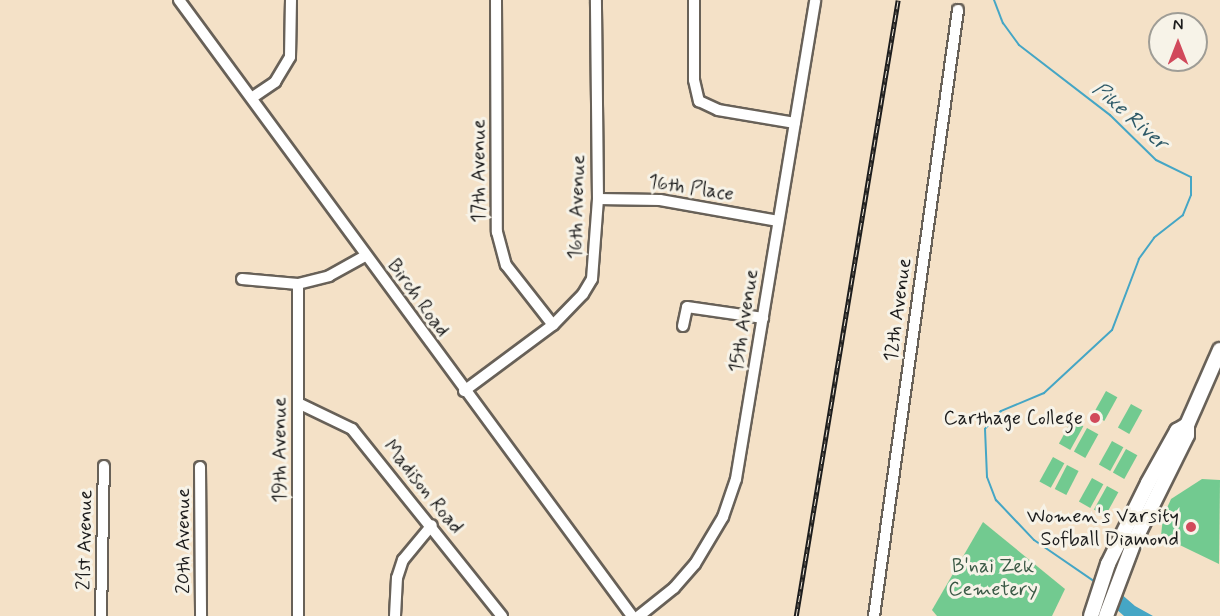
<!DOCTYPE html>
<html>
<head>
<meta charset="utf-8">
<style>
  body { margin:0 }
  #map { position:relative; width:1220px; height:616px; overflow:hidden; background:#f4e1c7; font-family:Mynerve,sans-serif }
  div>[style] { position:absolute }
  .green>* { inset:0; background:#72ca90; transform-origin:0 0 }
  .water>* { inset:0; background:#45a6c5 }
  .stream>* { height:2px; margin:-1px; padding:0 1px; transform-origin:1px; border-radius:1px; background:#45a6c5 }
  .roads { filter:drop-shadow(2px 0 #686158) drop-shadow(-2px 0 #686158) drop-shadow(0 2px #686158) drop-shadow(0 -2px #686158) }
  .minor>* { height:10px; margin:-5px; padding:0 5px; transform-origin:5px; border-radius:5px; background:#fff }
  .major>* { height:14px; margin:-7px; padding:0 7px; transform-origin:7px; border-radius:7px; background:#fff }
  .rail>* { height:4.5px; margin-top:-2.25px; transform-origin:0; background:repeating-linear-gradient(90deg,#f7f3e8 0 7px,#1c1c1c 0 14px); box-sizing:border-box; border-block:2px solid #1c1c1c }
  .dots>* { width:16px; height:16px; translate:-50% -50%; box-sizing:border-box; border:3px solid #f7f3e8; border-radius:50% }
  span { translate:-50% -50%; white-space:nowrap; text-align:center; line-height:1.15; -webkit-text-stroke:6px #f7f3e8; paint-order:stroke }
  .street-label { font-size:20px; color:#1c1c1c }
  .poi-label { font-size:20px; color:#1c1c1c }
  .right { translate:-100% -50%; text-align:right }
  .park-label { font-size:20px; color:#3a5945 }
  .water-label { font-size:21px; color:#2e5a68; font-style:italic }
  .north { position:absolute; left:1148px; top:12px; width:60px; height:60px; box-sizing:border-box; background:#f7f3e8; border:2px solid #9f9d96; border-radius:50%; rotate:0deg; font-size:16px; font-weight:700; line-height:24px; text-align:center; color:#1c1c1c }
  .north::after { content:''; display:block; margin:auto; width:21px; height:27px; background:#d1495b; clip-path:polygon(50% 0,100% 100%,50% 72%,0 100%) }
</style>
</head>
<body>
<div id="map">
  <div class="green">
    <i style="left:1106px;top:391px;width:13px;height:27px;rotate:29deg"></i>
    <i style="left:1131px;top:404px;width:13px;height:27px;rotate:29deg"></i>
    <i style="left:1072px;top:420px;width:13px;height:27px;rotate:29deg"></i>
    <i style="left:1087px;top:428px;width:13px;height:27px;rotate:29deg"></i>
    <i style="left:1112px;top:441px;width:13px;height:27px;rotate:29deg"></i>
    <i style="left:1126px;top:449px;width:13px;height:27px;rotate:29deg"></i>
    <i style="left:1053px;top:457px;width:13px;height:28px;rotate:29deg"></i>
    <i style="left:1067px;top:465px;width:13px;height:27px;rotate:27deg"></i>
    <i style="left:1092px;top:478px;width:13px;height:27px;rotate:29deg"></i>
    <i style="clip-path:polygon(1202px 479px,1220px 480px,1219px 564px,1161px 536px,1163px 517px,1171px 499px)"></i>
    <i style="left:1107px;top:486px;width:13px;height:27px;rotate:29deg"></i>
    <i style="clip-path:polygon(983px 522px,1065px 589px,1052px 616px,937px 616px,932px 610px)"></i>
  </div>
  <div class="water">
    <i style="clip-path:polygon(1120px 593px,1135px 606px,1153px 616px,1124px 616px,1115px 608px)"></i>
  </div>
  <div class="stream">
    <i style="left:994px;top:0;width:25px;rotate:69deg"></i>
    <i style="left:1003px;top:23px;width:27px;rotate:54deg"></i>
    <i style="left:1019px;top:45px;width:115px;rotate:37.6deg"></i>
    <i style="left:1110px;top:115px;width:64px;rotate:44.4deg"></i>
    <i style="left:1156px;top:160px;width:39px;rotate:26deg"></i>
    <i style="left:1191px;top:177px;width:18px;rotate:90deg"></i>
    <i style="left:1191px;top:195px;width:22px;rotate:112deg"></i>
    <i style="left:1183px;top:215px;width:37px;rotate:142deg"></i>
    <i style="left:1154px;top:238px;width:26px;rotate:126deg"></i>
    <i style="left:1139px;top:259px;width:76px;rotate:110.8deg"></i>
    <i style="left:1112px;top:330px;width:93px;rotate:137.2deg"></i>
    <i style="left:1044px;top:393px;width:47px;rotate:157.3deg"></i>
    <i style="left:1001px;top:411px;width:24px;rotate:132deg"></i>
    <i style="left:985px;top:429px;width:48px;rotate:87.6deg"></i>
    <i style="left:987px;top:477px;width:25px;rotate:69deg"></i>
    <i style="left:996px;top:500px;width:55px;rotate:46.5deg"></i>
    <i style="left:1034px;top:540px;width:78px;rotate:34.5deg"></i>
  </div>
  <div class="roads">
    <div class="minor">
      <i style="left:179px;top:0;width:765px;rotate:53.67deg"></i>
      <i style="left:496px;top:0;width:232px;rotate:89.8deg"></i>
      <i style="left:497px;top:232px;width:34px;rotate:75deg"></i>
      <i style="left:506px;top:265px;width:76px;rotate:51.9deg"></i>
      <i style="left:694px;top:0;width:80px;rotate:90deg"></i>
      <i style="left:694px;top:80px;width:22px;rotate:77deg"></i>
      <i style="left:699px;top:101px;width:21px;rotate:25deg"></i>
      <i style="left:718px;top:110px;width:78px;rotate:9.6deg"></i>
      <i style="left:253px;top:97px;width:27px;rotate:-34deg"></i>
      <i style="left:275px;top:82px;width:29px;rotate:-59deg"></i>
      <i style="left:290px;top:57px;width:57px;rotate:-89deg"></i>
      <i style="left:598px;top:199px;width:62px;rotate:0.9deg"></i>
      <i style="left:660px;top:200px;width:120px;rotate:10.1deg"></i>
      <i style="left:242px;top:279px;width:56px;rotate:5.1deg"></i>
      <i style="left:298px;top:284px;width:32px;rotate:-14deg"></i>
      <i style="left:329px;top:276px;width:41px;rotate:-29.1deg"></i>
      <i style="left:298px;top:284px;width:332px;rotate:90deg"></i>
      <i style="left:683px;top:326px;width:19px;rotate:-78deg"></i>
      <i style="left:687px;top:307px;width:77px;rotate:8.2deg"></i>
      <i style="left:464px;top:391px;width:111px;rotate:-36.6deg"></i>
      <i style="left:553px;top:325px;width:43px;rotate:-45.9deg"></i>
      <i style="left:583px;top:294px;width:17px;rotate:-59deg"></i>
      <i style="left:592px;top:279px;width:80px;rotate:-85.7deg"></i>
      <i style="left:598px;top:199px;width:199px;rotate:-90.6deg"></i>
      <i style="left:298px;top:403px;width:60px;rotate:25.7deg"></i>
      <i style="left:352px;top:429px;width:240px;rotate:51.3deg"></i>
      <i style="left:200px;top:467px;width:149px;rotate:89.6deg"></i>
      <i style="left:101px;top:616px;width:150px;rotate:-88.9deg"></i>
      <i style="left:395px;top:616px;width:38px;rotate:-87deg"></i>
      <i style="left:397px;top:578px;width:19px;rotate:-72deg"></i>
      <i style="left:403px;top:560px;width:45px;rotate:-50.4deg"></i>
      <i style="left:639px;top:616px;width:45px;rotate:-38.7deg"></i>
      <i style="left:674px;top:588px;width:32px;rotate:-49deg"></i>
      <i style="left:695px;top:564px;width:55px;rotate:-59.2deg"></i>
      <i style="left:723px;top:517px;width:40px;rotate:-71.1deg"></i>
      <i style="left:736px;top:479px;width:485px;rotate:-80.6deg"></i>
      <i style="left:874px;top:616px;width:612px;rotate:-82.11deg"></i>
    </div>
    <div class="major">
      <i style="left:1091px;top:616px;width:55px;rotate:-71.9deg"></i>
      <i style="left:1108px;top:564px;width:90px;rotate:-63.7deg"></i>
      <i style="left:1148px;top:483px;width:60px;rotate:-60.9deg"></i>
      <i style="left:1177px;top:431px;width:12px;rotate:-31deg"></i>
      <i style="left:1106px;top:616px;width:79px;rotate:-69.3deg"></i>
      <i style="left:1134px;top:542px;width:119px;rotate:-63.6deg"></i>
      <i style="left:1187px;top:435px;width:10px;rotate:-90deg"></i>
      <i style="left:1187px;top:425px;width:82px;rotate:-66.3deg"></i>
    </div>
  </div>
  <div class="rail">
    <i style="left:796px;top:616px;width:624px;rotate:-80.6deg"></i>
  </div>
  <div class="dots">
    <i style="left:1095px;top:418px;background:#d1495b"></i>
    <i style="left:1191px;top:527px;background:#d1495b"></i>
  </div>
  <div class="street-label">
    <span style="left:479px;top:171px;rotate:-90deg">17th Avenue</span>
    <span style="left:691px;top:188px;rotate:9deg">16th Place</span>
    <span style="left:577px;top:207px;rotate:-88deg">16th Avenue</span>
    <span style="left:418px;top:298px;rotate:54deg">Birch Road</span>
    <span style="left:898px;top:310px;rotate:-82deg">12th Avenue</span>
    <span style="left:744px;top:321px;rotate:-81deg">15th Avenue</span>
    <span style="left:280px;top:450px;rotate:-90deg">19th Avenue</span>
    <span style="left:423px;top:487px;rotate:51deg">Madison Road</span>
    <span style="left:85px;top:540px;rotate:-89deg">21st Avenue</span>
    <span style="left:183px;top:541px;rotate:-90deg">20th Avenue</span>
  </div>
  <div class="poi-label">
    <span class="right" style="left:1083px;top:418px">Carthage College</span>
    <span class="right" style="left:1179px;top:528px">Women's Varsity<br>Sofball Diamond</span>
  </div>
  <div class="park-label">
    <span style="left:993px;top:578px">B'nai Zek<br>Cemetery</span>
  </div>
  <div class="water-label">
    <span style="left:1130px;top:116px;rotate:41deg">Pike River</span>
  </div>
  <div class="north">N</div>
</div>
</body>
</html>
